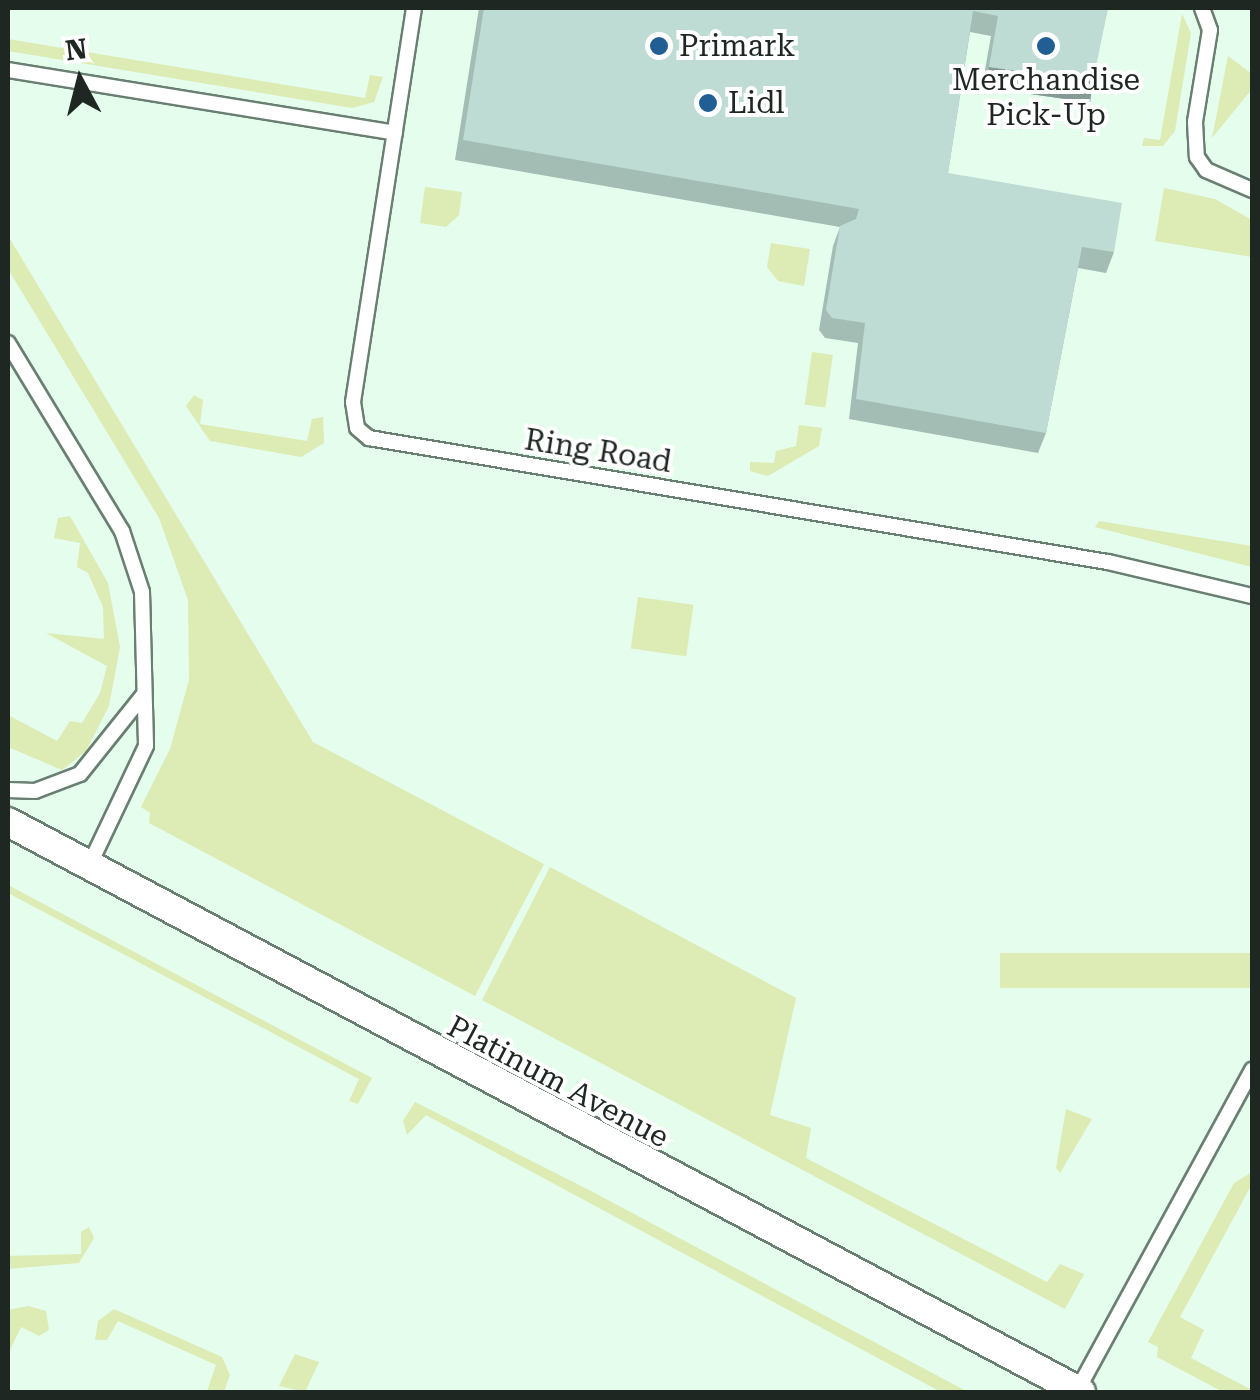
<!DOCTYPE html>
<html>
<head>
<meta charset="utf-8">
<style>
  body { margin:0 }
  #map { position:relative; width:1260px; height:1400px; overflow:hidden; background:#e4fdec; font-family:"Roboto Serif",serif }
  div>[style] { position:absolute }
  .green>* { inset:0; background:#ddebb5; transform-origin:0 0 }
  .roads { filter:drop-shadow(2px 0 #697f71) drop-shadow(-2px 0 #697f71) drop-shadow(0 2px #697f71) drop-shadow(0 -2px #697f71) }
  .lane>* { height:14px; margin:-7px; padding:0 7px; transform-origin:7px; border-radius:7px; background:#fff }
  .street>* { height:28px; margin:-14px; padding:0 14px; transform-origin:14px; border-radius:14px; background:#fff }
  .wall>* { inset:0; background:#a3bdb5 }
  .shaded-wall>* { inset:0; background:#859a94; transform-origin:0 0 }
  .building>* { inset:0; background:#bedcd3 }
  .dots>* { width:28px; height:28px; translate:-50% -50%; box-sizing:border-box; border:5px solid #fff; border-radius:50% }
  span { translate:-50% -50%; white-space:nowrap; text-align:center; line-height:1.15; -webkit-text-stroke:8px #fff; paint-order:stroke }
  .poi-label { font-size:30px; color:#1e2721 }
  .left { translate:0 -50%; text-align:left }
  .street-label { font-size:30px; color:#1e2721 }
  .frame { position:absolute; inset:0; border:10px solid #1e2721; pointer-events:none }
  .north { position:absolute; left:30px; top:30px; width:100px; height:100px; -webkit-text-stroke:8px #fff; paint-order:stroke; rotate:353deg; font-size:28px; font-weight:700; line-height:40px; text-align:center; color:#1e2721 }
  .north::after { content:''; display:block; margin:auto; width:35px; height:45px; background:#1e2721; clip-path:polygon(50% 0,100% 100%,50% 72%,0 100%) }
</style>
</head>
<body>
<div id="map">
  <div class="green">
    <i style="clip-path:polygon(1182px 14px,1191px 33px,1175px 131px,1163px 146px,1142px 146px,1144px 138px,1160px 140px)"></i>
    <i style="clip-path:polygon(8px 39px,365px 98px,370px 75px,383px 77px,374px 102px,352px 108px,8px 51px)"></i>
    <i style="clip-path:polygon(1228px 56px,1252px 74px,1252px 89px,1212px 138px)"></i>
    <i style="clip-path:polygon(425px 187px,462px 192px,459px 215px,446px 227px,420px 223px)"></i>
    <i style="clip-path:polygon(1164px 188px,1215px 199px,1252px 220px,1252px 257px,1155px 241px)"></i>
    <i style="clip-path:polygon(10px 239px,313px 742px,544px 864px,475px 996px,149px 823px,150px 813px,141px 807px,170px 749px,189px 680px,188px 600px,159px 518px,8px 269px)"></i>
    <i style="clip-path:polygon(771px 243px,810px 249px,804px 286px,778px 281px,767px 267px)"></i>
    <i style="left:812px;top:352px;width:21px;height:53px;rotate:8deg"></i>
    <i style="clip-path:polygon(194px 395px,203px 400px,200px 424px,307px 441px,312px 419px,323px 417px,324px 443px,301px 457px,210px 441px,186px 406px)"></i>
    <i style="clip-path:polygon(799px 425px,822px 428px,819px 446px,768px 476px,750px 471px,750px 462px,774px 463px,776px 451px,796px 446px)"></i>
    <i style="clip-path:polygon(70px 516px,108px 583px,120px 647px,109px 706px,86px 751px,62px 770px,8px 747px,8px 715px,57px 741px,70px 721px,82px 723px,100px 693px,107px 666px,46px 633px,104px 639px,103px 607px,88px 573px,77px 567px,80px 543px,54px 538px,58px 518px)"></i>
    <i style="clip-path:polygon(1099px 521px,1252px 546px,1252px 567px,1095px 527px)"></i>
    <i style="left:638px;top:597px;width:56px;height:52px;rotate:8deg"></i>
    <i style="clip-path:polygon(550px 867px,796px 998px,770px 1115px,811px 1128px,806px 1158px,1047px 1282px,1060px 1264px,1084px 1274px,1065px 1309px,482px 1000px)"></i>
    <i style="clip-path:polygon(8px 885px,372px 1078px,358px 1104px,349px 1101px,359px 1079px,8px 893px)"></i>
    <i style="left:1252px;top:953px;width:35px;height:252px;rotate:90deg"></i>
    <i style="clip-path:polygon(415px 1102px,591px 1191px,968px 1392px,941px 1392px,426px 1115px,407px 1135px,403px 1121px)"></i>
    <i style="clip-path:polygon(1066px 1109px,1092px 1119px,1060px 1173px,1056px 1168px)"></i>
    <i style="clip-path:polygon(1252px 1172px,1252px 1184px,1180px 1317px,1204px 1330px,1191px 1358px,1252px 1390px,1223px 1392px,1157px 1357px,1158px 1347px,1148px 1342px,1234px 1183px)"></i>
    <i style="clip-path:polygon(89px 1227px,94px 1238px,79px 1263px,8px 1269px,8px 1256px,81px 1254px,81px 1232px)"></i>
    <i style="clip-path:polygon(28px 1306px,46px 1311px,49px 1330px,39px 1336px,21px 1327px,8px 1354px,8px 1310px)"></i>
    <i style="clip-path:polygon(114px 1309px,222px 1357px,230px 1375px,224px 1392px,207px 1391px,216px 1365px,118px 1321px,107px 1340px,95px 1340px,98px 1321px)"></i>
    <i style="clip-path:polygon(295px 1354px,319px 1362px,305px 1392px,279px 1386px)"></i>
  </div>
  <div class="roads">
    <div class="lane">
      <i style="left:414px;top:8px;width:399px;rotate:98.8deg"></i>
      <i style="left:353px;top:402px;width:26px;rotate:81deg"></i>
      <i style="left:357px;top:428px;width:16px;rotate:40deg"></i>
      <i style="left:369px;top:438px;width:749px;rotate:9.53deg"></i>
      <i style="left:1108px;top:562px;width:148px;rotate:13.3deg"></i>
      <i style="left:1202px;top:8px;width:23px;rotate:70deg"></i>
      <i style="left:1210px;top:30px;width:93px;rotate:99.3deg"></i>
      <i style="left:1195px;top:122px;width:35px;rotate:87deg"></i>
      <i style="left:1197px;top:157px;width:16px;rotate:55deg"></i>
      <i style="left:1206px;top:170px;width:50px;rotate:23.5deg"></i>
      <i style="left:8px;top:70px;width:392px;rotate:9.2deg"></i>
      <i style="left:8px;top:343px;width:220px;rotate:58.8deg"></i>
      <i style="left:122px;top:531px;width:64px;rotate:71.8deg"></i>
      <i style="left:142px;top:592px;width:154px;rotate:88.5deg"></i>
      <i style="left:146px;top:746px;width:131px;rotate:115.4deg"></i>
      <i style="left:8px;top:790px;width:27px;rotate:2deg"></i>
      <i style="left:35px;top:791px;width:48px;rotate:-20.7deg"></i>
      <i style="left:80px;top:774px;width:102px;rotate:-51.3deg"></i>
      <i style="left:1077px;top:1391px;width:366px;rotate:-61.4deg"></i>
    </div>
    <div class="street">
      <i style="left:8px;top:822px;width:1215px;rotate:27.98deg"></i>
    </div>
  </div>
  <div class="wall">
    <i style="clip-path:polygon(479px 8px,1108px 8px,1086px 102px,982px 87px,991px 36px,970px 32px,948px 173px,1114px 252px,1106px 273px,1078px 268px,1046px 433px,1038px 453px,849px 419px,858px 343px,825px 338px,819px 330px,833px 246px,840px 227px,455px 160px)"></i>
  </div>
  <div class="shaded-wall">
    <i style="left:989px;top:67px;width:105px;height:21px;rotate:8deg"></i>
  </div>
  <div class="building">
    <i style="clip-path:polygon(484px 8px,1108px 8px,1093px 81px,989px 67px,998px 16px,973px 11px,948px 173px,1122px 203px,1114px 252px,1082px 247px,1046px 433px,856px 399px,865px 323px,832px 318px,826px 310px,840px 226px,856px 219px,859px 209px,463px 140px)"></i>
  </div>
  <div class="dots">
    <i style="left:659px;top:46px;background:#205e94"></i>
    <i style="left:1046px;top:46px;background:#205e94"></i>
    <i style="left:708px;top:103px;background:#205e94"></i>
  </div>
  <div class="poi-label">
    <span class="left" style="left:679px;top:46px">Primark</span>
    <span style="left:1046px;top:97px">Merchandise<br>Pick-Up</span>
    <span class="left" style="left:728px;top:103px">Lidl</span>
  </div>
  <div class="street-label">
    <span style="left:598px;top:451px;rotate:9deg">Ring Road</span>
    <span style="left:558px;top:1082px;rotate:28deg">Platinum Avenue</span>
  </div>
  <div class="frame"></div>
  <div class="north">N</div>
</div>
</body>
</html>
